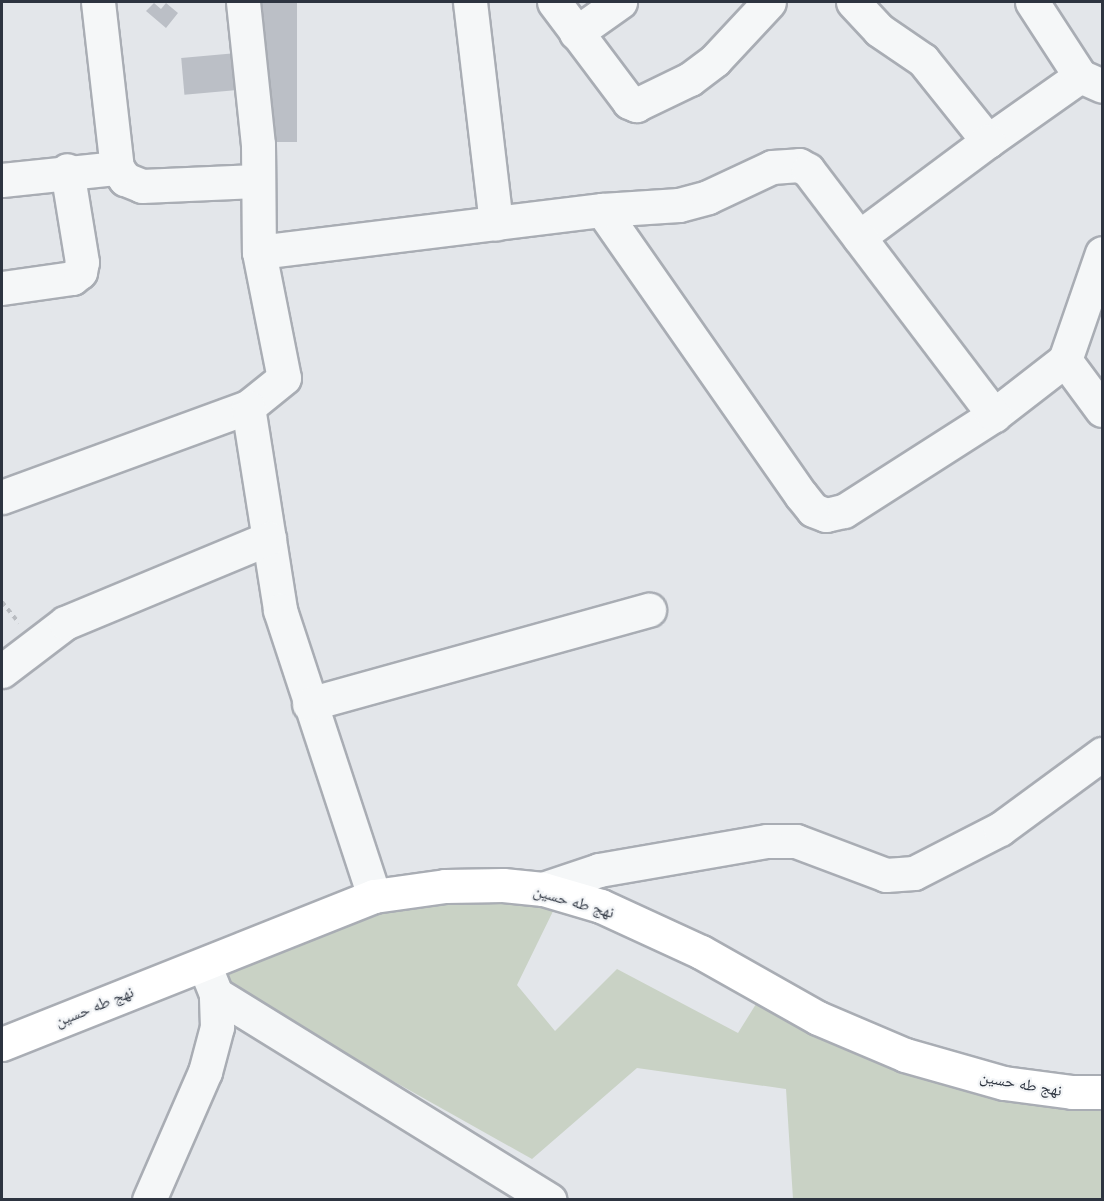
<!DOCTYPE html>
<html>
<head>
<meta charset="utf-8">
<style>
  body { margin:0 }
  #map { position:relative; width:1104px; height:1201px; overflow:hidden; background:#e3e6ea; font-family:Lato,"Noto Naskh Arabic",sans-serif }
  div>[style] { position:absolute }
  .green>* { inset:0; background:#c9d2c5 }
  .building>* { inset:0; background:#bbbfc6; transform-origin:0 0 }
  .path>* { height:4px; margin-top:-2px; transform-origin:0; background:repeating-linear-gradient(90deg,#b9bcc1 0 4.5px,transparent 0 9px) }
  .roads { filter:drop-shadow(2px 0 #a9adb4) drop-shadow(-2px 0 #a9adb4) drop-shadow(0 2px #a9adb4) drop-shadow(0 -2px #a9adb4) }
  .minor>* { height:33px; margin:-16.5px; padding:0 16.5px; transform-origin:16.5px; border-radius:16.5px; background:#f5f7f8 }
  .major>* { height:33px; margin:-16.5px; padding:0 16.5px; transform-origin:16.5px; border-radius:16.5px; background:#fff }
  span { translate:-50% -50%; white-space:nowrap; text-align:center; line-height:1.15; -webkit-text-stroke:4.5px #f3f5f7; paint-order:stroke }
  .street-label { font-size:16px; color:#2d3440 }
  .frame { position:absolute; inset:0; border:3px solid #2d3440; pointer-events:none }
</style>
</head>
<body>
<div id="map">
  <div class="green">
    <i style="clip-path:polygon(558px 901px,517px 985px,555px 1031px,617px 969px,738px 1033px,756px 1004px,858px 1049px,1102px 1098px,1102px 1199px,793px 1199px,786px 1089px,637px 1068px,532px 1159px,224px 986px,221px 957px,377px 902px)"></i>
  </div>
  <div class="building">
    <i style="left:250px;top:2px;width:47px;height:140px"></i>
    <i style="clip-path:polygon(154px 3px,161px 9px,166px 3px,178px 13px,166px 28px,146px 11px)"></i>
    <i style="left:237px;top:53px;width:37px;height:56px;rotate:85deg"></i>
  </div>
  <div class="path">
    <i style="left:2px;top:602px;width:27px;rotate:51deg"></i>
  </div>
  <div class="roads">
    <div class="minor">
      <i style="left:98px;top:2px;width:167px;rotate:83.5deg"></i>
      <i style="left:117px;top:168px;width:14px;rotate:54deg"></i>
      <i style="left:125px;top:179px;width:18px;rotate:22deg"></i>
      <i style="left:142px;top:186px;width:114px;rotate:-2.5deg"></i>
      <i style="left:243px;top:2px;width:143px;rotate:84deg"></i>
      <i style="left:258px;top:144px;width:108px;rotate:89.5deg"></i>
      <i style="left:259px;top:252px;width:128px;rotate:78.8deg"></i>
      <i style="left:284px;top:378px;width:46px;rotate:141.1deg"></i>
      <i style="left:470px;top:2px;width:223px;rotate:83.3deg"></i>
      <i style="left:554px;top:2px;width:125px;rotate:53.1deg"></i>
      <i style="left:629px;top:102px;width:8px;rotate:23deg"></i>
      <i style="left:636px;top:105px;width:60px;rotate:-25.7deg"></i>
      <i style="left:690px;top:79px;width:31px;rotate:-37deg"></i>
      <i style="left:715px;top:60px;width:79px;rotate:-47deg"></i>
      <i style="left:853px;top:2px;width:38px;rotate:47deg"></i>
      <i style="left:879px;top:30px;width:53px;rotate:34.3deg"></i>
      <i style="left:923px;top:60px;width:104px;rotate:51.3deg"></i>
      <i style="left:988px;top:141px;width:113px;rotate:-35.2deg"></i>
      <i style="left:1032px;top:2px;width:88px;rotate:57deg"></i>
      <i style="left:1080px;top:76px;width:24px;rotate:24deg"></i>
      <i style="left:576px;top:33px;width:54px;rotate:-35.2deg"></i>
      <i style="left:2px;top:180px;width:116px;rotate:-6deg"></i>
      <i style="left:602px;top:210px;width:348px;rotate:55.1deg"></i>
      <i style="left:801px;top:495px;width:19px;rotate:51deg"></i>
      <i style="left:813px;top:510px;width:14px;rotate:21deg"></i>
      <i style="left:826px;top:515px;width:18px;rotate:-13deg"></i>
      <i style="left:844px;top:511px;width:178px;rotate:-32.6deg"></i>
      <i style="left:994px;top:415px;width:90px;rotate:-37.8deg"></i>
      <i style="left:1065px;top:360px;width:113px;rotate:-70.9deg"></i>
      <i style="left:859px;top:237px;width:161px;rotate:-36.7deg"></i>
      <i style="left:259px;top:252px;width:346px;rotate:-7deg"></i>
      <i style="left:602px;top:210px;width:77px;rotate:-3.7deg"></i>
      <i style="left:679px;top:205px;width:30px;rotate:-15deg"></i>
      <i style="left:708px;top:197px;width:71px;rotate:-25.1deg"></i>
      <i style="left:772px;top:167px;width:27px;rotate:-4deg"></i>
      <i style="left:799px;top:165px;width:10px;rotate:29deg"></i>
      <i style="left:808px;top:170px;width:308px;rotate:52.8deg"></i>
      <i style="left:2px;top:288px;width:71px;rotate:-8.1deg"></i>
      <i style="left:72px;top:278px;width:10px;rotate:-37deg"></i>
      <i style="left:80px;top:272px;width:10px;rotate:-79deg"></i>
      <i style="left:82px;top:262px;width:93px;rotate:-99.3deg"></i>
      <i style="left:1065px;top:360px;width:62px;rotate:53.5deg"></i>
      <i style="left:2px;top:497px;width:262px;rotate:-20.1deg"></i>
      <i style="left:248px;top:407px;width:206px;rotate:81deg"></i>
      <i style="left:280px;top:610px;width:301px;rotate:71.8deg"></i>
      <i style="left:2px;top:671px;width:79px;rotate:-37.3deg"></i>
      <i style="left:65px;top:623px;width:221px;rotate:-22.6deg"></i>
      <i style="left:309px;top:704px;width:353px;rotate:-15.5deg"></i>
      <i style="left:543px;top:889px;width:59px;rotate:-18.7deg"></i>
      <i style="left:599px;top:870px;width:170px;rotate:-9.8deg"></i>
      <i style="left:767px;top:841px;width:29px"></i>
      <i style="left:796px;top:841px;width:96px;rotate:20.7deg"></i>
      <i style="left:886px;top:875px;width:28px;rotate:-4deg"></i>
      <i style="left:914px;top:873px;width:97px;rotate:-27.1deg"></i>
      <i style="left:1000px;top:829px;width:127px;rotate:-36.3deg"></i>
      <i style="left:216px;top:994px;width:392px;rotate:31.7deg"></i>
      <i style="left:149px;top:1200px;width:140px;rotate:-66.4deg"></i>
      <i style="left:205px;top:1072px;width:47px;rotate:-75.1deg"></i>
      <i style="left:217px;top:1027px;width:33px;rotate:-92deg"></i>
      <i style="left:216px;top:994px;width:16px;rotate:-112deg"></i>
    </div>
    <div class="major">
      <i style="left:2px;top:1044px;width:400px;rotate:-21.7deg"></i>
      <i style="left:374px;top:896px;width:72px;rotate:-8deg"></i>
      <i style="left:445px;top:886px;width:58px;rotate:-1deg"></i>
      <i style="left:503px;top:885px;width:40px;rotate:5.7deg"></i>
      <i style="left:543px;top:889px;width:60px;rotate:16.3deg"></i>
      <i style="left:601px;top:906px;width:110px;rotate:24.7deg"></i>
      <i style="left:701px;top:952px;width:134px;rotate:29.4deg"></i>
      <i style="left:818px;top:1018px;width:95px;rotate:23deg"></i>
      <i style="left:905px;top:1055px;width:103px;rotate:15.8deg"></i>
      <i style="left:1004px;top:1083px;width:69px;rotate:7.5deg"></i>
      <i style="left:1072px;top:1092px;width:30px"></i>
    </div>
  </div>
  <div class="street-label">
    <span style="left:574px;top:901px;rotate:16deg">نهج طه حسين</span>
    <span style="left:94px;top:1006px;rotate:-22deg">نهج طه حسين</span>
    <span style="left:1021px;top:1083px;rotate:10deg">نهج طه حسين</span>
  </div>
  <div class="frame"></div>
</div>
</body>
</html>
